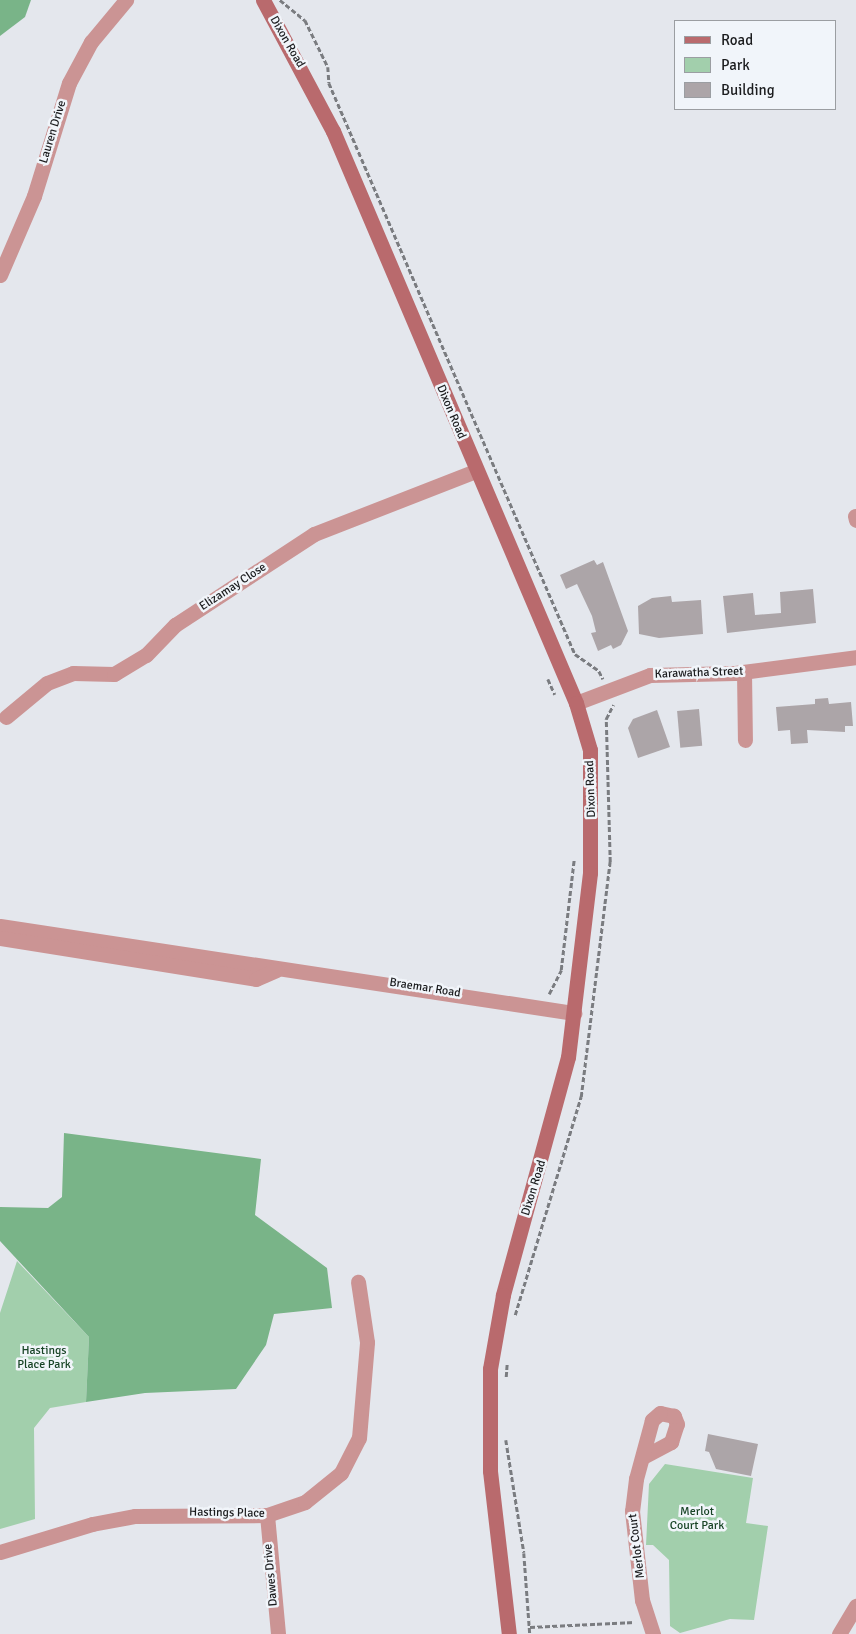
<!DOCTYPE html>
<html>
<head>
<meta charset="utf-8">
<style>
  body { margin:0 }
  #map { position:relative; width:856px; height:1634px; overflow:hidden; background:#e4e7ed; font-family:Signika,sans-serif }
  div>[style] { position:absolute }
  .green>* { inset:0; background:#a2cfac }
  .forest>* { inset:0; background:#79b488 }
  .building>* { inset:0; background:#aca5a8; transform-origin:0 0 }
  .path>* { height:2.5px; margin-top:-1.25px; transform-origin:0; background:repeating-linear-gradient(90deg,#7a7c80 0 5px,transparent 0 7.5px) }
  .minor>* { height:15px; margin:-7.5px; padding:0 7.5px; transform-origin:7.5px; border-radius:7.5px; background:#cb9494 }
  .tertiary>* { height:15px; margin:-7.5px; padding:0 7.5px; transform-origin:7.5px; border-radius:7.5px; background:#cb9494 }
  .secondary>* { height:15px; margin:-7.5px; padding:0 7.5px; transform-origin:7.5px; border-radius:7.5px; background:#b96a6d }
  span { translate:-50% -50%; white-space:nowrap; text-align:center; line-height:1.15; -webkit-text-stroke:5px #f1f5fa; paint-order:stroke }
  .street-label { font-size:12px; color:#1b1c1e }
  .park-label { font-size:12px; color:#184426 }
  .legend { position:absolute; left:674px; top:20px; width:162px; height:90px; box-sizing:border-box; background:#f1f5fa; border:1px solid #9b9ea2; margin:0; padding:6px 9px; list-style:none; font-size:15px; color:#1b1c1e }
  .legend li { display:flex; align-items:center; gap:10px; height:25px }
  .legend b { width:25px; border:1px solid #9b9ea2 }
</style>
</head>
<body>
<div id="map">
  <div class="green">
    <i style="clip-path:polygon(17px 1261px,89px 1337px,86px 1402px,50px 1408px,34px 1428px,35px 1519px,0 1529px,0 1313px)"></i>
    <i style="clip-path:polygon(665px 1464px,753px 1478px,746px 1523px,768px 1526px,754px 1620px,730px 1619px,680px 1633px,670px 1626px,669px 1560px,653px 1545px,646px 1545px,649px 1484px)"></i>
  </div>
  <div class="forest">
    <i style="clip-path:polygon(0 0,31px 0,25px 17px,0 36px)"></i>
    <i style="clip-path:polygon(64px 1133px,261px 1159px,255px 1215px,327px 1268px,332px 1308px,274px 1314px,266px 1345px,236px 1389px,145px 1393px,86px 1402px,89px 1337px,0 1241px,0 1207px,48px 1208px,62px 1197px)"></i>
  </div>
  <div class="building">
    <i style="clip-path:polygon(594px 560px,597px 565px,603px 562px,628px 631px,621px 645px,613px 649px,611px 645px,598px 651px,591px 633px,596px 632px,592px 616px,577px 584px,566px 589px,560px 575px)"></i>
    <i style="clip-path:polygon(813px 589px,816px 623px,727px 633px,723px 596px,753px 593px,755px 615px,781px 613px,780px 592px)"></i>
    <i style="clip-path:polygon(671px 596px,672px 602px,701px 600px,703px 634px,659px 638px,639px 634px,638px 606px,652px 598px)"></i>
    <i style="clip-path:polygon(828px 698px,829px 704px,851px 702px,853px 726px,845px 726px,845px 732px,807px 730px,808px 743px,791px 744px,790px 730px,778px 731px,776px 707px,815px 704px,815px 699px)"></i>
    <i style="left:699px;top:709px;width:37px;height:22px;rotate:85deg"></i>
    <i style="clip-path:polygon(657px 710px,670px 747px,638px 758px,628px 728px,633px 719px)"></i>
    <i style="clip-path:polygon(708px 1434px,758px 1444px,751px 1476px,716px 1469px,709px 1452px,705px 1451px)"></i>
  </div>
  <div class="path">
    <i style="left:280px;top:0;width:32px;rotate:39deg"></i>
    <i style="left:305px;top:20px;width:52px;rotate:63.9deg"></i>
    <i style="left:328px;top:67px;width:16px;rotate:86deg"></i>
    <i style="left:329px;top:83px;width:622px;rotate:66.69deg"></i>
    <i style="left:575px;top:654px;width:29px;rotate:35deg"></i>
    <i style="left:599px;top:671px;width:9px;rotate:63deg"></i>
    <i style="left:548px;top:679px;width:17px;rotate:66deg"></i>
    <i style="left:549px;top:994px;width:27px;rotate:-63deg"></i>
    <i style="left:561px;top:970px;width:112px;rotate:-83.3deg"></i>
    <i style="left:515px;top:1315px;width:228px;rotate:-73.2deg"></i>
    <i style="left:581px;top:1097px;width:237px;rotate:-83deg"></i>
    <i style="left:610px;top:862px;width:143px;rotate:-91.6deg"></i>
    <i style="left:606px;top:719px;width:16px;rotate:-63deg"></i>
    <i style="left:506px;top:1377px;width:14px;rotate:-86deg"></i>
    <i style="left:506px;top:1440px;width:114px;rotate:80.9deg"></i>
    <i style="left:524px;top:1553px;width:81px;rotate:85.8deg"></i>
    <i style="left:530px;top:1627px;width:105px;rotate:-2.7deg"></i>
  </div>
  <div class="minor">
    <i style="left:0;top:275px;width:86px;rotate:-66.7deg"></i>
    <i style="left:34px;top:196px;width:118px;rotate:-72.8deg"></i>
    <i style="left:69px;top:83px;width:47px;rotate:-61.8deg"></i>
    <i style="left:91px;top:42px;width:55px;rotate:-50.2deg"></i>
    <i style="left:855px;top:516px;width:4px;rotate:76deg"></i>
    <i style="left:744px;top:672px;width:68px;rotate:89.2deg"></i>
    <i style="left:6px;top:717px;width:53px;rotate:-39.7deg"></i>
    <i style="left:47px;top:683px;width:28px;rotate:-21deg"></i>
    <i style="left:73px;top:673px;width:41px;rotate:1.4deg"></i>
    <i style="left:114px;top:674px;width:37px;rotate:-31deg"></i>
    <i style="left:146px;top:655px;width:42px;rotate:-46deg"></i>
    <i style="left:175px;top:625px;width:166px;rotate:-33.2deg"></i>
    <i style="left:314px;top:534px;width:174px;rotate:-21.3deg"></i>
    <i style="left:0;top:926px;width:581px;rotate:8.62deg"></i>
    <i style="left:0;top:938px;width:259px;rotate:9.1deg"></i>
    <i style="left:256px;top:979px;width:22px;rotate:-24deg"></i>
    <i style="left:643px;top:1457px;width:32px;rotate:-28deg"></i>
    <i style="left:671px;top:1442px;width:19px;rotate:-72deg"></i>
    <i style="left:677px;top:1424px;width:9px;rotate:-111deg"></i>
    <i style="left:674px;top:1416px;width:14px;rotate:-168deg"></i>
    <i style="left:660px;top:1413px;width:11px;rotate:139deg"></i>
    <i style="left:652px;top:1420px;width:61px;rotate:105.2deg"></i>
    <i style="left:636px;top:1479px;width:32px;rotate:97deg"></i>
    <i style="left:632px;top:1511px;width:90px;rotate:83.6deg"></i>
    <i style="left:642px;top:1600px;width:36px;rotate:72deg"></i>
    <i style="left:267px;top:1515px;width:120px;rotate:84.7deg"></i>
    <i style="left:0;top:1552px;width:96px;rotate:-16.9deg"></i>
    <i style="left:92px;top:1524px;width:44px;rotate:-10.5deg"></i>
    <i style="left:135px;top:1516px;width:132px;rotate:-0.4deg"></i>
    <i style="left:267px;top:1515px;width:40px;rotate:-18.9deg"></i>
    <i style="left:305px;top:1502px;width:46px;rotate:-38.9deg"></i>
    <i style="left:341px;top:1473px;width:39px;rotate:-63deg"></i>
    <i style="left:359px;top:1438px;width:96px;rotate:-85.2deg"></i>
    <i style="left:367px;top:1342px;width:61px;rotate:-98.5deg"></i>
    <i style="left:839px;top:1634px;width:33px;rotate:-59deg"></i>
  </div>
  <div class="tertiary">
    <i style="left:576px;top:703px;width:79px;rotate:-20.7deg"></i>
    <i style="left:650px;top:675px;width:85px;rotate:-1.3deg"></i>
    <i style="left:735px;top:673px;width:122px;rotate:-7.5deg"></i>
  </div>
  <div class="secondary">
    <i style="left:263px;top:0;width:149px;rotate:61.9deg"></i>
    <i style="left:333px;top:131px;width:621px;rotate:66.98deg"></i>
    <i style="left:576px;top:703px;width:49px;rotate:73.4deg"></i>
    <i style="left:590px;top:750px;width:123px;rotate:90deg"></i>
    <i style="left:590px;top:873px;width:185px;rotate:96.8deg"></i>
    <i style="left:568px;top:1057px;width:247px;rotate:105.3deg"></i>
    <i style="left:503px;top:1295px;width:75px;rotate:100deg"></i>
    <i style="left:490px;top:1369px;width:102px;rotate:90deg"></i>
    <i style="left:490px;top:1471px;width:164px;rotate:83.4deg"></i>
  </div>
  <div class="street-label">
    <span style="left:287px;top:42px;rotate:60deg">Dixon Road</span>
    <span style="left:53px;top:132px;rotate:-73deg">Lauren Drive</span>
    <span style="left:451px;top:412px;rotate:67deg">Dixon Road</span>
    <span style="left:233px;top:587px;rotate:-33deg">Elizamay Close</span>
    <span style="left:699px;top:673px;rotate:-2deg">Karawatha Street</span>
    <span style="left:591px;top:789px;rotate:-92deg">Dixon Road</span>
    <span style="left:425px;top:988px;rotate:9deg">Braemar Road</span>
    <span style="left:534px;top:1188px;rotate:-73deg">Dixon Road</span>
    <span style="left:227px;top:1513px;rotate:1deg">Hastings Place</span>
    <span style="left:637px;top:1546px;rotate:-97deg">Merlot Court</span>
    <span style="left:271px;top:1575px;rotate:-95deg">Dawes Drive</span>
  </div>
  <div class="park-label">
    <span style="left:44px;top:1358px">Hastings<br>Place Park</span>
    <span style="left:697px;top:1519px">Merlot<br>Court Park</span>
  </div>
  <ul class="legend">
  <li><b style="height:6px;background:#b96a6d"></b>Road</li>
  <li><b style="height:14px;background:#a2cfac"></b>Park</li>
  <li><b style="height:14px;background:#aca5a8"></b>Building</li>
  </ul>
</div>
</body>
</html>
